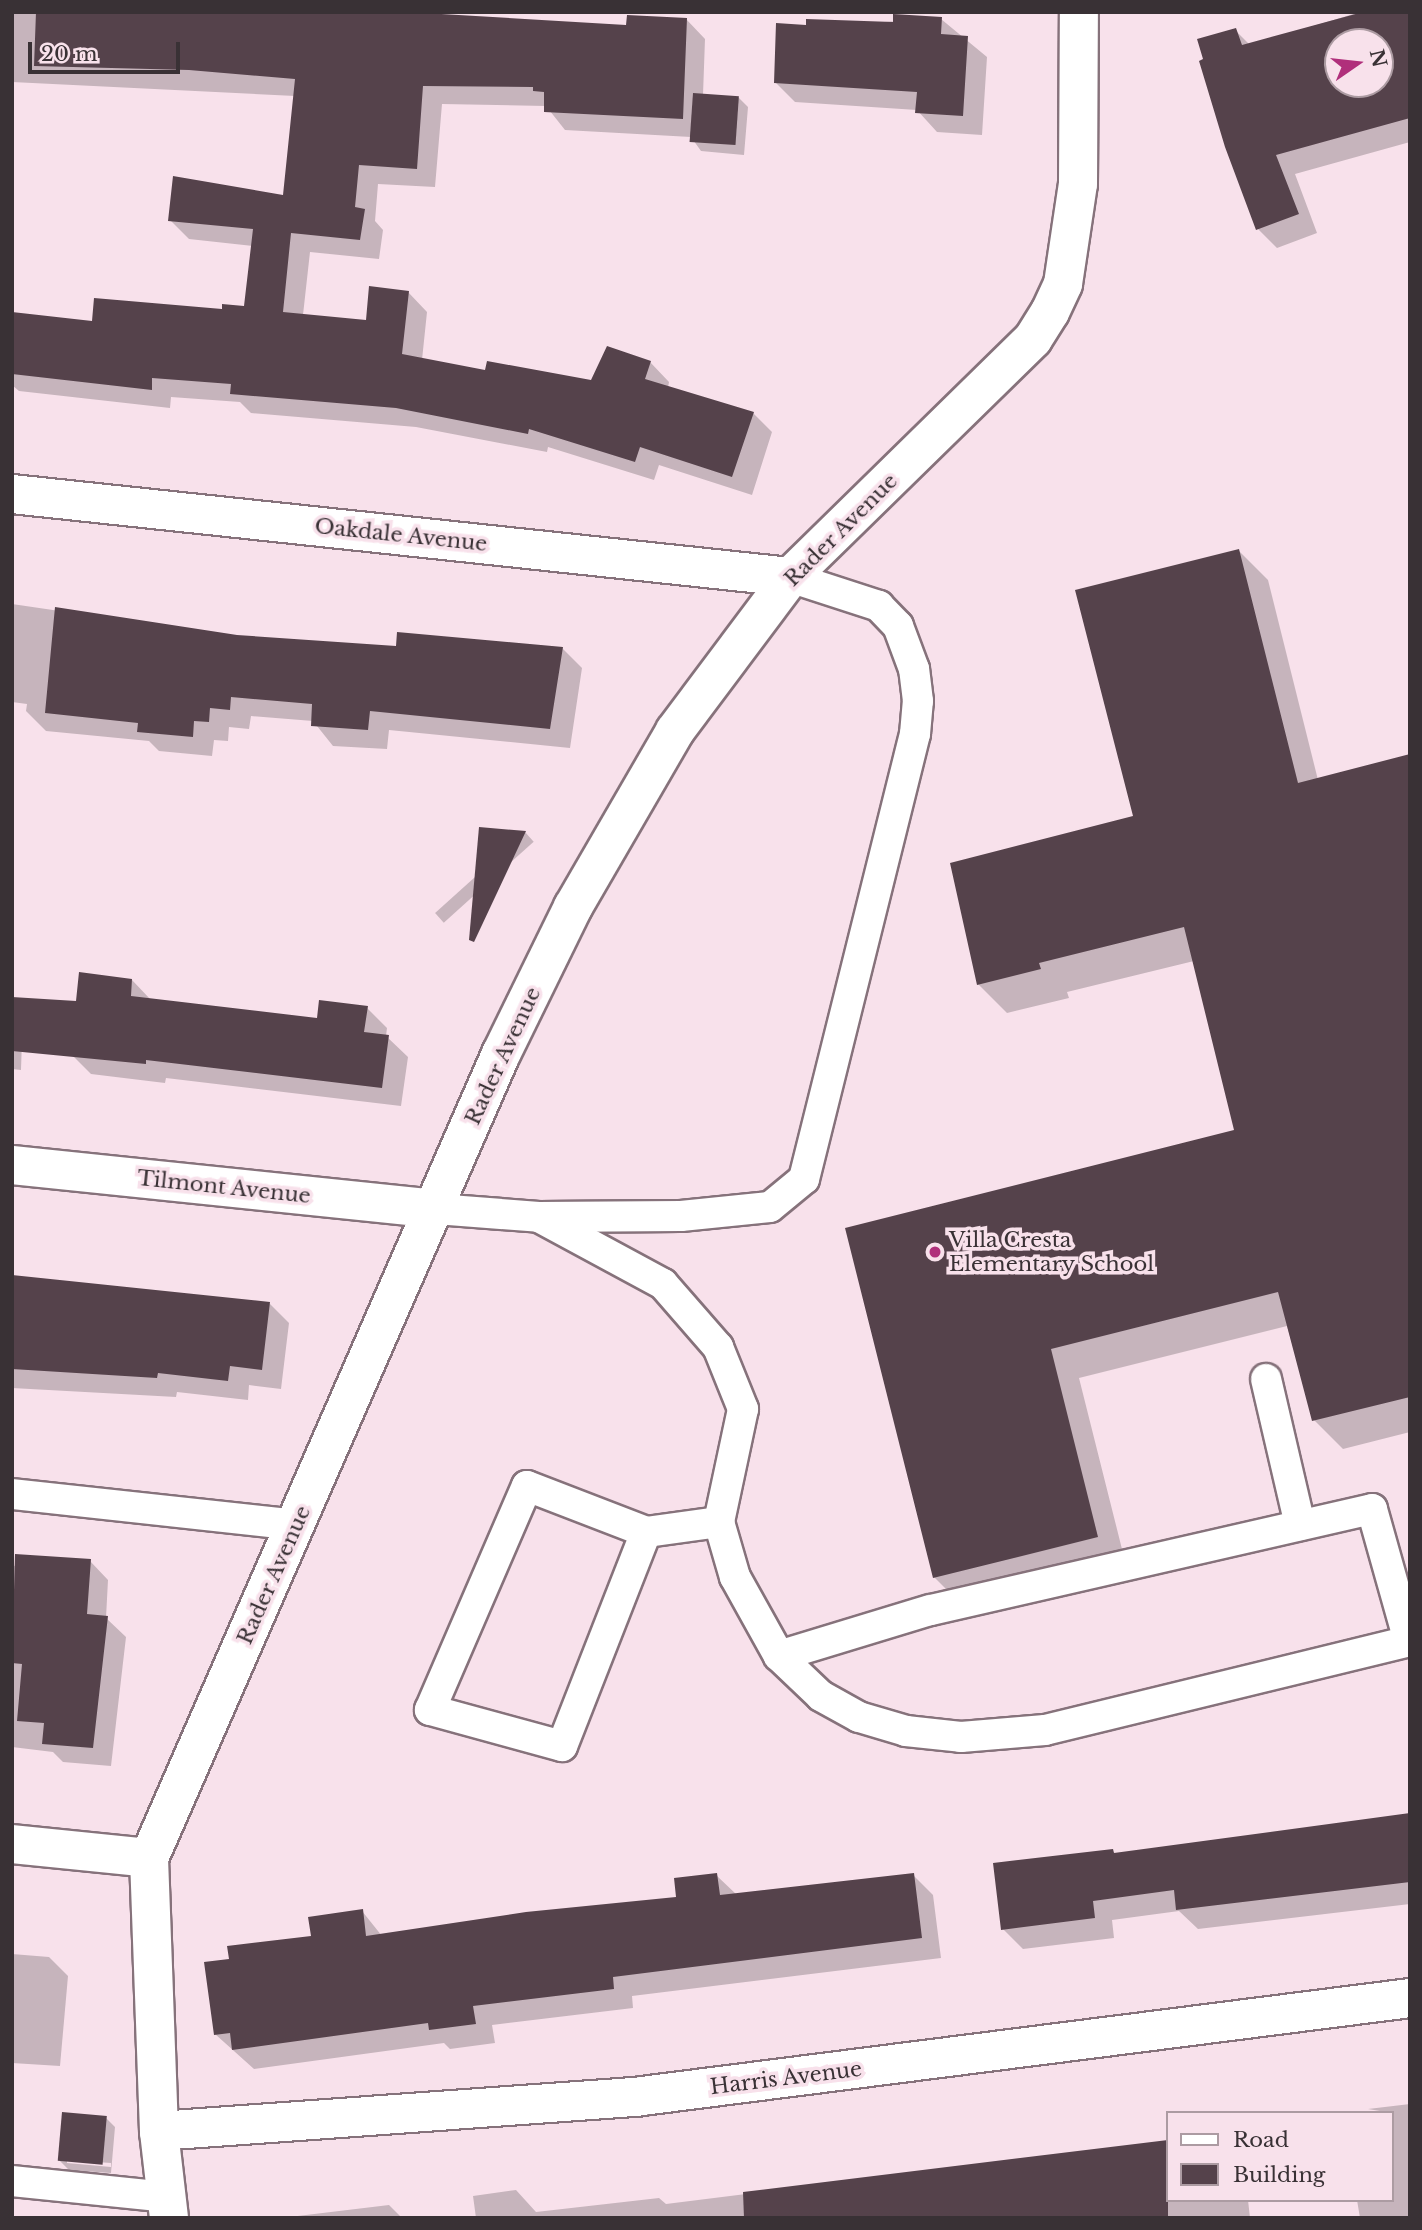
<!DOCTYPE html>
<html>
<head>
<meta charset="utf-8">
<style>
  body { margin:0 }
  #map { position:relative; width:1422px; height:2230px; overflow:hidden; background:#f8e1eb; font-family:"Libre Baskerville",serif }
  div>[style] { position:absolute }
  .shadow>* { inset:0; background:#0003; transform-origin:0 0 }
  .building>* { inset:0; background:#55424b; transform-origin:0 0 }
  .roads { filter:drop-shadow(2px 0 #86727b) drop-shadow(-2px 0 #86727b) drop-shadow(0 2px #86727b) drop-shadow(0 -2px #86727b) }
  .lane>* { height:30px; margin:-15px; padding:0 15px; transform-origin:15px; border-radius:15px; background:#fff }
  .street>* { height:38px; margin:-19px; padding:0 19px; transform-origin:19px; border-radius:19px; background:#fff }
  .dots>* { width:19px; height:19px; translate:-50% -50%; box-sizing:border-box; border:4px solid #f8e1eb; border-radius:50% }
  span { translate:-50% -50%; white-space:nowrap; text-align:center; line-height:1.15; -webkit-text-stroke:7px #f8e1eb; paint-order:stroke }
  .street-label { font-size:21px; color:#393135 }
  .poi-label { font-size:21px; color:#393135 }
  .left { translate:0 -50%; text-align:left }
  .frame { position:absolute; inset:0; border:14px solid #393135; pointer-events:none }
  .legend { position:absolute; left:1166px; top:2111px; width:228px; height:91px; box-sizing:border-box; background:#f8e1eb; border:2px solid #ac9ba2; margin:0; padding:9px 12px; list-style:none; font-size:21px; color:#393135 }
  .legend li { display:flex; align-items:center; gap:14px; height:35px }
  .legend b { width:35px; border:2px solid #ac9ba2 }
  .north { position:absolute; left:1324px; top:28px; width:70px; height:70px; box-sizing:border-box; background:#f8e1eb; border:2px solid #ac9ba2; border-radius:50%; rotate:76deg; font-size:19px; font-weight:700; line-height:28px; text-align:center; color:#393135 }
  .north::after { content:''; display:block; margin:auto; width:24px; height:32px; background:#b02f7b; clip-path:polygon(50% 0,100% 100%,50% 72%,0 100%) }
  .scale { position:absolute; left:28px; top:42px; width:152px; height:32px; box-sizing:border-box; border:4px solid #393135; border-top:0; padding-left:9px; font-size:21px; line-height:24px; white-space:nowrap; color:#393135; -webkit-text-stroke:5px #f8e1eb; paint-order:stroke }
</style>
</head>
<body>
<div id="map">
  <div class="shadow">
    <i style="clip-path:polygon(12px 12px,351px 12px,628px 27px,686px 19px,705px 39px,703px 95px,739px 98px,748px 107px,744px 155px,701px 151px,691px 137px,565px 130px,546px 106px,442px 104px,435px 187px,378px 184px,375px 221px,383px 230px,379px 259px,310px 252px,303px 315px,367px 322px,408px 292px,427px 312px,422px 360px,487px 372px,592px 382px,650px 362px,669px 382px,668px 388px,753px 413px,772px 432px,752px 495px,659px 465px,654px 480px,548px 447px,547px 452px,416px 427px,251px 413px,240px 402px,171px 397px,170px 408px,19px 391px,12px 385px,12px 315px,94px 323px,246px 308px,253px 246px,189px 239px,170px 220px,285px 197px,295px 96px,12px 82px)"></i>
    <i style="clip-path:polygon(evenodd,1360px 12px,1410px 12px,1410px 142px,1295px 174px,1317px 233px,1277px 248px,1258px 229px,1235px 30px,1250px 45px,1360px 12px,1338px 42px,1380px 42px,1380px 84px,1338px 84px,1338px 42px)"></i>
    <i style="clip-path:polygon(941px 19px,987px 57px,982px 135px,937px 132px,917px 110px,795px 102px,775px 82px,808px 26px)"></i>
    <i style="clip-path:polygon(1239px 551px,1268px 580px,1318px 780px,1410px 756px,1410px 1432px,1343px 1449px,1314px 1420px,1287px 1326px,1079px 1378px,1126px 1565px,963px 1606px,934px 1577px,847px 1229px,1236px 1131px,1194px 961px,1067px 992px,1069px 998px,1007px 1013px,978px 984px,1135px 818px)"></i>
    <i style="clip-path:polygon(12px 604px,237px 637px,397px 648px,562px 648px,582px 668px,570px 748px,389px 730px,387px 749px,333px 746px,313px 721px,251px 716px,249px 729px,229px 727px,228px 741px,214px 740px,212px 756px,159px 751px,149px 741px,46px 731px,26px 711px,27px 704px,12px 702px)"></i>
    <i style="left:525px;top:832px;width:13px;height:121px;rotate:48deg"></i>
    <i style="clip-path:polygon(132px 980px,151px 1000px,318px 1020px,367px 1008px,387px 1028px,386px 1036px,408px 1057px,401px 1106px,166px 1078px,165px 1083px,91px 1074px,71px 1054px)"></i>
    <i style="clip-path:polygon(12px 998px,23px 1009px,21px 1070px,12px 1069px)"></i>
    <i style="clip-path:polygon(12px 1278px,270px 1304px,289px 1323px,281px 1389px,249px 1385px,248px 1400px,177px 1392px,176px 1397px,12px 1388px)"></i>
    <i style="clip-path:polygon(90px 1561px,108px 1580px,106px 1618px,126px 1637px,111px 1766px,63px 1762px,53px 1752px,12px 1747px,12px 1566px)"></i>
    <i style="clip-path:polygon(1410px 1816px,1410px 1904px,1198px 1929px,1179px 1911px,1112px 1920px,1114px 1938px,1023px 1949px,1003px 1929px,1112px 1851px,1116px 1854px)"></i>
    <i style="clip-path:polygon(716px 1875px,737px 1895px,913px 1875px,933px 1895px,941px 1958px,632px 1996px,633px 2008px,492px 2025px,495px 2043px,450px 2049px,444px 2043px,254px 2069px,215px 2034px,231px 1961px,313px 1937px,362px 1911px,382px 1936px,678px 1898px)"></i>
    <i style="clip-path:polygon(12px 1954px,49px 1957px,68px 1976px,60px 2066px,12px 2063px)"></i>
    <i style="clip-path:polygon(1410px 2104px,1410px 2218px,1360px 2218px,1357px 2200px,1392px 2200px,1392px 2113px,1368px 2109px)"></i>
    <i style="clip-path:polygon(evenodd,106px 2118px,115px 2127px,111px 2173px,69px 2170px,59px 2160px,106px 2118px,67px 2160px,111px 2163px,111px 2167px,67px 2163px,67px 2160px)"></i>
    <i style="clip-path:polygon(1168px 2141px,1168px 2200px,1248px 2200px,1250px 2218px,476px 2218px,473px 2196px,516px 2190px,536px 2212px,659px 2198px,666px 2204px)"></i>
    <i style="clip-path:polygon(389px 2205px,402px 2218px,281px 2218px)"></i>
  </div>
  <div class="building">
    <i style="clip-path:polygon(36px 12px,407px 12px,626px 25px,627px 15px,687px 18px,683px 119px,544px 112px,544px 92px,533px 91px,533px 87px,423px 86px,417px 169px,359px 165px,355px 207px,365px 209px,360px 240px,291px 233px,283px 312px,366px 320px,369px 286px,409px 291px,402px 354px,485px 370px,487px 361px,591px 380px,607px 346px,651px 361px,645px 379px,754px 412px,732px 477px,640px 447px,635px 462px,529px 429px,528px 434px,396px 408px,230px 394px,231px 384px,152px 378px,152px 390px,12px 374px,12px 312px,92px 321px,94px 298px,222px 309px,222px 304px,244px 306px,253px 229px,168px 221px,173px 176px,283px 195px,295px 79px,189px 70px,34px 66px)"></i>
    <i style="clip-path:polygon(evenodd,1363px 12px,1410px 12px,1410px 118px,1276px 155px,1299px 214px,1256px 230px,1225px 147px,1199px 61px,1203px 59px,1197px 39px,1236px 28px,1242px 45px,1363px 12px,1338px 42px,1380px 42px,1380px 84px,1338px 84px,1338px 42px)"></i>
    <i style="clip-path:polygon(893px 14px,942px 17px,941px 34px,968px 36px,963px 116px,915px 113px,917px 92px,774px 83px,776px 23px,806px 25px,806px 19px,893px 22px)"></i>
    <i style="left:693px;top:93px;width:46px;height:49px;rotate:4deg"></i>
    <i style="clip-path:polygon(1239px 549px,1298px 783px,1410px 754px,1410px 1397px,1312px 1421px,1278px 1292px,1051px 1349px,1098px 1537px,933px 1578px,845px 1228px,1234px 1130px,1184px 927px,1039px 963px,1041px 969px,977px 985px,950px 863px,1133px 816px,1075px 590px)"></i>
    <i style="clip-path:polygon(55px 607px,237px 635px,396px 646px,397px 632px,563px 647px,550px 729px,370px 711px,368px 730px,311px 726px,312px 704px,231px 697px,230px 710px,210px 708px,209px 722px,194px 721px,193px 737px,137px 732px,138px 723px,45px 713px)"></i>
    <i style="clip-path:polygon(479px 827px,526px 831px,474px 942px,469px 940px)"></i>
    <i style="clip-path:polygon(79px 972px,132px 979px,131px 996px,317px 1018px,319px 1000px,368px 1006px,364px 1032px,389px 1035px,382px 1088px,146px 1060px,146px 1064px,12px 1051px,12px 997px,76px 1001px)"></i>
    <i style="clip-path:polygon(12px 1275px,270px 1302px,262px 1370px,230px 1366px,228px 1381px,158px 1373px,157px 1378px,12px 1369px)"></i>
    <i style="clip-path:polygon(15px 1554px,91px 1559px,87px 1614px,108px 1616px,93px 1748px,42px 1744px,44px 1723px,17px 1721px,22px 1664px,12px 1663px)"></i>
    <i style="clip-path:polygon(1410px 1813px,1410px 1882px,1176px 1910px,1174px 1890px,1093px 1901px,1095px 1918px,1001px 1930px,993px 1863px,1113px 1849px,1114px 1853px)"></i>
    <i style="clip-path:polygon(717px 1873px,720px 1895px,914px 1873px,922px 1938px,613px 1977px,614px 1989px,473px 2006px,476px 2024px,429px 2030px,428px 2023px,232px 2050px,230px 2033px,214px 2035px,204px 1962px,229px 1959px,227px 1946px,311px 1936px,308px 1917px,363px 1909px,366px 1936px,526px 1912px,676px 1897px,674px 1878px)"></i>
    <i style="left:62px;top:2112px;width:45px;height:49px;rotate:5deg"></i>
    <i style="clip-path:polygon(1168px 2140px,1168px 2218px,744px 2218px,743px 2192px)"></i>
  </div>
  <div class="roads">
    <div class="lane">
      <i style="left:436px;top:1209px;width:103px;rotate:4.4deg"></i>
      <i style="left:539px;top:1217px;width:142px;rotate:-0.4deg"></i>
      <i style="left:681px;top:1216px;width:89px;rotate:-5.8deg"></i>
      <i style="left:770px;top:1207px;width:44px;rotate:-39.5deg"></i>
      <i style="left:804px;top:1179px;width:459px;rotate:-76deg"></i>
      <i style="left:915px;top:734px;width:33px;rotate:-85deg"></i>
      <i style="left:918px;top:701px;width:32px;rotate:-97deg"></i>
      <i style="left:914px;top:669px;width:46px;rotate:-110.4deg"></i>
      <i style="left:898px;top:626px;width:28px;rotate:-134deg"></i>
      <i style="left:879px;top:606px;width:94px;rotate:-162deg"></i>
      <i style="left:539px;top:1217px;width:141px;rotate:28.4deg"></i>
      <i style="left:663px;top:1284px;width:84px;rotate:48.9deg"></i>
      <i style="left:718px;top:1347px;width:67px;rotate:68deg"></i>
      <i style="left:743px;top:1409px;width:116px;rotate:102deg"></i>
      <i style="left:719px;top:1522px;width:57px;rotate:73.8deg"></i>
      <i style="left:735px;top:1577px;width:90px;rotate:60.9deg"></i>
      <i style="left:779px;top:1656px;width:58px;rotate:43.6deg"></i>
      <i style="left:821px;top:1696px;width:43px;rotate:28.9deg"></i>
      <i style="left:859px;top:1717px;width:49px;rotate:16.6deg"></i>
      <i style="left:906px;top:1731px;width:55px;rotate:6.2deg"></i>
      <i style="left:961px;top:1737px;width:84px;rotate:-4.8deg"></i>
      <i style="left:1045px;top:1730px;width:375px;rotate:-13.7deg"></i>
      <i style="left:1409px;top:1641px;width:137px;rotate:-105.7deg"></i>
      <i style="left:1372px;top:1509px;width:453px;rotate:167.1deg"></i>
      <i style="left:930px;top:1610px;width:158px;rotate:163.1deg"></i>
      <i style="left:1266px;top:1379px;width:150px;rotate:76.9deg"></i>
      <i style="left:527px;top:1486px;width:128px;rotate:21.1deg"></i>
      <i style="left:646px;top:1532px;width:230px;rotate:111.4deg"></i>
      <i style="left:562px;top:1746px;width:137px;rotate:-164.7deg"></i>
      <i style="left:430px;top:1710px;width:244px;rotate:-66.6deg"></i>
      <i style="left:12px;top:1494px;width:286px;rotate:6.2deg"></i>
      <i style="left:646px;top:1532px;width:74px;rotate:-7.8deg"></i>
      <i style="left:12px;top:2181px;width:157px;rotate:5.9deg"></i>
    </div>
    <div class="street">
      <i style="left:12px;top:494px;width:782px;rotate:6.09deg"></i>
      <i style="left:12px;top:1165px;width:426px;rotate:5.9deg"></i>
      <i style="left:12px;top:1844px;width:138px;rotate:5.8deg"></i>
      <i style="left:159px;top:2131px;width:484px;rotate:-4.1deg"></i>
      <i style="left:642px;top:2096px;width:774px;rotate:-7.27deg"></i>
      <i style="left:169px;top:2218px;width:88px;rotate:-96.6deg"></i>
      <i style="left:159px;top:2131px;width:273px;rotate:-92.1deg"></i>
      <i style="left:149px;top:1858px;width:878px;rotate:-66.36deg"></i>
      <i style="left:501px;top:1054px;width:164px;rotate:-63.9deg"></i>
      <i style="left:573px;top:907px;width:203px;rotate:-59.9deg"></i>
      <i style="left:675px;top:731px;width:192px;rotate:-53.2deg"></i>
      <i style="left:790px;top:577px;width:340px;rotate:-44.4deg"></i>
      <i style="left:1033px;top:339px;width:32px;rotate:-58deg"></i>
      <i style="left:1050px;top:312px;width:31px;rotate:-65deg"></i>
      <i style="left:1063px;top:284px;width:101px;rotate:-81.5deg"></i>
      <i style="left:1078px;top:184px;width:172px;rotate:-89.7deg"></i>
    </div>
  </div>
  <div class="dots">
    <i style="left:935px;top:1252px;background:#b02f7b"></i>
  </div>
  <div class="street-label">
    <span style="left:841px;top:530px;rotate:-45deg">Rader Avenue</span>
    <span style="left:401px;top:535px;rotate:6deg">Oakdale Avenue</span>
    <span style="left:503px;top:1056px;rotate:-65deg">Rader Avenue</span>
    <span style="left:224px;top:1187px;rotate:6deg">Tilmont Avenue</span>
    <span style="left:274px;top:1575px;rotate:-66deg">Rader Avenue</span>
    <span style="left:786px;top:2078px;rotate:-7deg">Harris Avenue</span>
  </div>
  <div class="poi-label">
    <span class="left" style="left:949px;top:1252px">Villa Cresta<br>Elementary School</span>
  </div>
  <div class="frame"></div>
  <ul class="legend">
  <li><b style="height:9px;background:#fff"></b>Road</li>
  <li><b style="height:19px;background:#55424b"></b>Building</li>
  </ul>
  <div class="north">N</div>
  <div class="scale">20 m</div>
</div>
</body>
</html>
